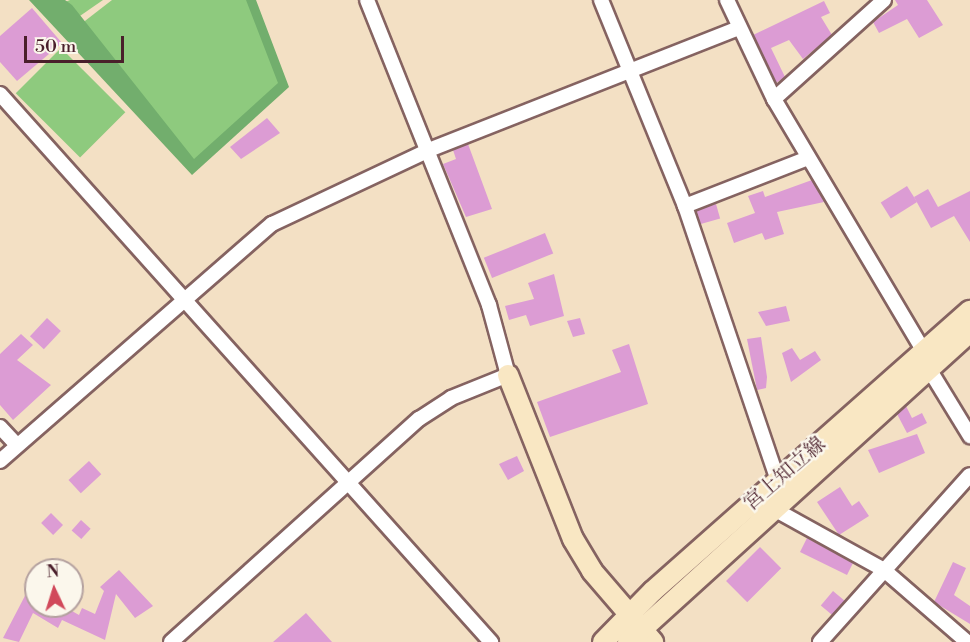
<!DOCTYPE html>
<html>
<head>
<meta charset="utf-8">
<style>
  body { margin:0 }
  #map { position:relative; width:970px; height:642px; overflow:hidden; background:#f3e0c4; font-family:"Libre Bodoni","Noto Serif JP",serif }
  div>[style] { position:absolute }
  .green>* { inset:0; background:#8eca7e; transform-origin:0 0 }
  .forest>* { inset:0; background:#72ae6d }
  .building>* { inset:0; background:#dc9cd4; transform-origin:0 0 }
  .roads { filter:drop-shadow(2px 0 #856361) drop-shadow(-2px 0 #856361) drop-shadow(0 2px #856361) drop-shadow(0 -2px #856361) }
  .street>* { height:14px; margin:-7px; padding:0 7px; transform-origin:7px; border-radius:7px; background:#fff }
  .secondary>* { height:20px; margin:-10px; padding:0 10px; transform-origin:10px; border-radius:10px; background:#f9e7c3 }
  span { translate:-50% -50%; white-space:nowrap; text-align:center; line-height:1.15; -webkit-text-stroke:5px #fbf7ec; paint-order:stroke }
  .street-label { font-size:20px; color:#4a1f2b }
  .north { position:absolute; left:24px; top:558px; width:60px; height:60px; box-sizing:border-box; background:#fbf7ec; border:2px solid #b4a19f; border-radius:50%; rotate:356deg; font-size:16px; font-weight:700; line-height:24px; text-align:center; color:#4a1f2b }
  .north::after { content:''; display:block; margin:auto; width:21px; height:27px; background:#d1495b; clip-path:polygon(50% 0,100% 100%,50% 72%,0 100%) }
  .scale { position:absolute; left:24px; top:36px; width:100px; height:27px; box-sizing:border-box; border:3px solid #4a1f2b; border-top:0; padding-left:8px; font-size:18px; line-height:21px; white-space:nowrap; color:#4a1f2b; -webkit-text-stroke:4px #fbf7ec; paint-order:stroke }
</style>
</head>
<body>
<div id="map">
  <div class="green">
    <i style="clip-path:polygon(70px 0,103px 0,77px 18px,65px 2px)"></i>
    <i style="clip-path:polygon(112px 0,250px 0,283px 86px,194px 166px,81px 24px)"></i>
    <i style="left:61px;top:48px;width:91px;height:64px;rotate:45deg"></i>
  </div>
  <div class="forest">
    <i style="clip-path:polygon(29px 0,65px 0,72px 5px,194px 159px,278px 83px,246px 0,256px 0,289px 87px,192px 175px)"></i>
  </div>
  <div class="building">
    <i style="clip-path:polygon(895px 0,927px 0,943px 25px,919px 38px,907px 19px,879px 33px,873px 22px,898px 5px)"></i>
    <i style="clip-path:polygon(824px 1px,830px 13px,821px 17px,832px 35px,803px 59px,789px 40px,771px 48px,785px 77px,776px 83px,753px 35px)"></i>
    <i style="clip-path:polygon(32px 8px,62px 43px,17px 81px,0 62px,0 36px)"></i>
    <i style="clip-path:polygon(267px 118px,280px 133px,241px 159px,230px 147px)"></i>
    <i style="clip-path:polygon(468px 144px,492px 209px,466px 217px,443px 164px,456px 159px,453px 150px)"></i>
    <i style="clip-path:polygon(812px 180px,824px 202px,777px 212px,784px 234px,765px 240px,762px 233px,734px 243px,727px 223px,755px 213px,748px 196px,763px 191px,765px 197px)"></i>
    <i style="left:907px;top:186px;width:19px;height:31px;rotate:58deg"></i>
    <i style="clip-path:polygon(928px 189px,938px 207px,970px 191px,970px 242px,954px 216px,931px 228px,914px 197px)"></i>
    <i style="left:716px;top:204px;width:15px;height:21px;rotate:74deg"></i>
    <i style="left:545px;top:233px;width:22px;height:66px;rotate:68deg"></i>
    <i style="clip-path:polygon(554px 274px,564px 316px,530px 326px,526px 315px,509px 320px,505px 306px,534px 299px,528px 283px)"></i>
    <i style="clip-path:polygon(786px 306px,790px 321px,766px 326px,758px 312px)"></i>
    <i style="left:47px;top:318px;width:19px;height:25px;rotate:43deg"></i>
    <i style="clip-path:polygon(580px 318px,585px 334px,573px 337px,567px 321px)"></i>
    <i style="clip-path:polygon(21px 334px,33px 345px,17px 360px,51px 385px,13px 420px,0 405px,0 354px)"></i>
    <i style="clip-path:polygon(761px 337px,767px 377px,766px 388px,757px 390px,747px 339px)"></i>
    <i style="clip-path:polygon(629px 344px,648px 404px,550px 437px,537px 402px,621px 372px,612px 350px)"></i>
    <i style="clip-path:polygon(792px 348px,800px 360px,815px 351px,821px 360px,791px 382px,782px 353px)"></i>
    <i style="clip-path:polygon(906px 406px,912px 418px,922px 413px,927px 423px,907px 433px,897px 414px)"></i>
    <i style="clip-path:polygon(917px 434px,925px 453px,879px 473px,868px 450px)"></i>
    <i style="clip-path:polygon(517px 456px,524px 471px,508px 480px,499px 464px)"></i>
    <i style="left:89px;top:461px;width:18px;height:28px;rotate:47deg"></i>
    <i style="clip-path:polygon(840px 487px,852px 506px,859px 501px,869px 516px,839px 535px,817px 502px)"></i>
    <i style="left:51px;top:513px;width:17px;height:14px;rotate:45deg"></i>
    <i style="left:81px;top:520px;width:13px;height:14px;rotate:42deg"></i>
    <i style="clip-path:polygon(807px 538px,853px 563px,847px 575px,800px 552px)"></i>
    <i style="left:760px;top:547px;width:30px;height:48px;rotate:45deg"></i>
    <i style="clip-path:polygon(953px 562px,966px 568px,954px 595px,970px 606px,970px 624px,934px 602px)"></i>
    <i style="clip-path:polygon(119px 570px,153px 606px,135px 618px,116px 594px,105px 640px,62px 620px,58px 628px,33px 613px,19px 642px,3px 638px,28px 590px,36px 594px,36px 606px,63px 606px,79px 615px,82px 608px,95px 614px,104px 591px,100px 587px)"></i>
    <i style="left:833px;top:591px;width:16px;height:19px;rotate:40deg"></i>
    <i style="clip-path:polygon(306px 613px,332px 642px,273px 642px)"></i>
  </div>
  <div class="roads">
    <div class="street">
      <i style="left:601px;top:0;width:222px;rotate:67.8deg"></i>
      <i style="left:685px;top:206px;width:289px;rotate:71.3deg"></i>
      <i style="left:727px;top:0;width:110px;rotate:64.6deg"></i>
      <i style="left:774px;top:99px;width:294px;rotate:59.3deg"></i>
      <i style="left:0;top:94px;width:736px;rotate:48.14deg"></i>
      <i style="left:774px;top:99px;width:148px;rotate:-42deg"></i>
      <i style="left:685px;top:206px;width:132px;rotate:-21.3deg"></i>
      <i style="left:929px;top:369px;width:79px;rotate:58.5deg"></i>
      <i style="left:0;top:427px;width:25px;rotate:47deg"></i>
      <i style="left:0;top:461px;width:361px;rotate:-41.1deg"></i>
      <i style="left:272px;top:224px;width:174px;rotate:-25.2deg"></i>
      <i style="left:429px;top:150px;width:332px;rotate:-21.5deg"></i>
      <i style="left:774px;top:509px;width:126px;rotate:29deg"></i>
      <i style="left:884px;top:570px;width:110px;rotate:40.9deg"></i>
      <i style="left:171px;top:642px;width:334px;rotate:-42deg"></i>
      <i style="left:419px;top:419px;width:38px;rotate:-33deg"></i>
      <i style="left:451px;top:398px;width:61px;rotate:-22deg"></i>
      <i style="left:508px;top:375px;width:73px;rotate:-105.2deg"></i>
      <i style="left:489px;top:305px;width:328px;rotate:-111.8deg"></i>
      <i style="left:820px;top:642px;width:224px;rotate:-48.1deg"></i>
    </div>
    <div class="secondary">
      <i style="left:508px;top:375px;width:176px;rotate:68.4deg"></i>
      <i style="left:573px;top:539px;width:37px;rotate:59deg"></i>
      <i style="left:592px;top:571px;width:94px;rotate:49.3deg"></i>
      <i style="left:603px;top:642px;width:71px;rotate:-45.6deg"></i>
      <i style="left:653px;top:591px;width:423px;rotate:-41.5deg"></i>
      <i style="left:628px;top:642px;width:462px;rotate:-42.2deg"></i>
    </div>
  </div>
  <div class="street-label">
    <span style="left:785px;top:474px;rotate:-41deg">宮上知立線</span>
  </div>
  <div class="north">N</div>
  <div class="scale">50 m</div>
</div>
</body>
</html>
